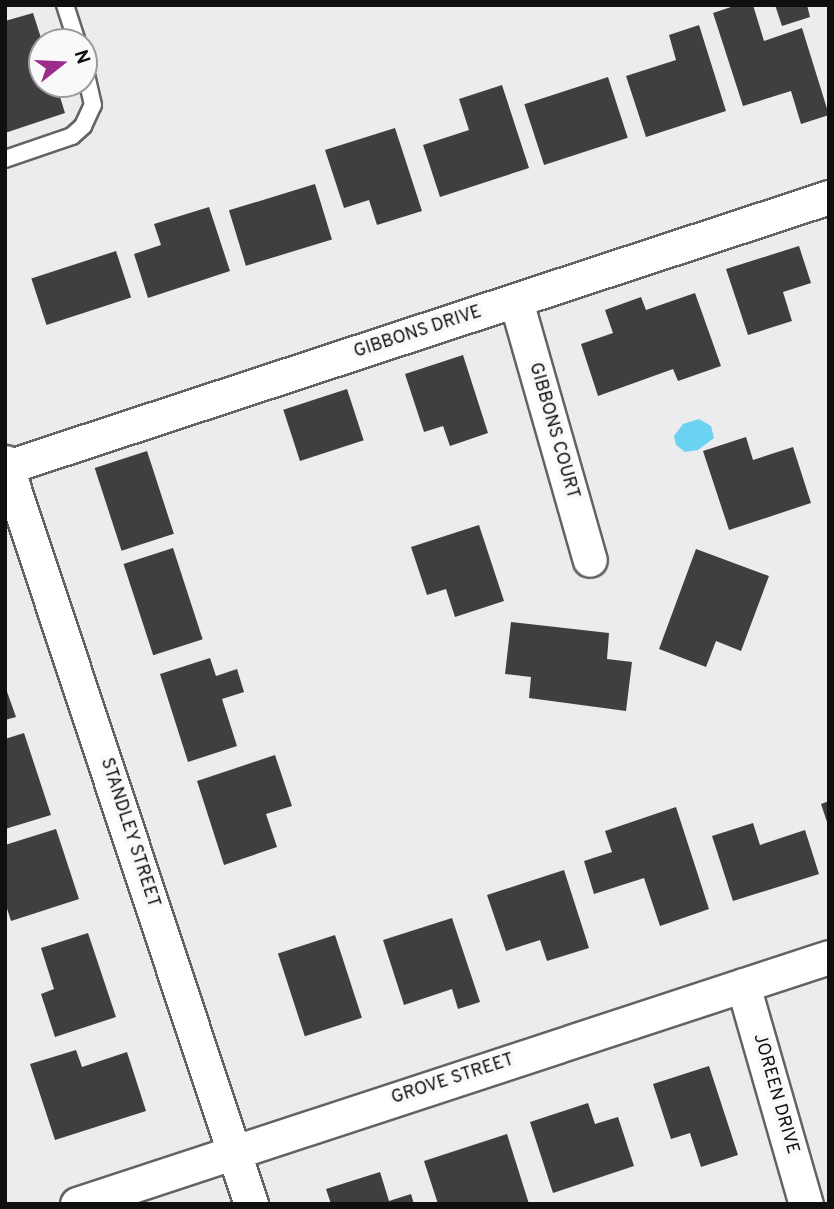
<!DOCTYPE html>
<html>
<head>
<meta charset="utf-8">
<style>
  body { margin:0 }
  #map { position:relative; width:834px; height:1209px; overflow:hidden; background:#ececee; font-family:Overpass,sans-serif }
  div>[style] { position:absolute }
  .water>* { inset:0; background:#6cd2f2 }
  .building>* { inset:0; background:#413f3e; transform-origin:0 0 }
  .roads { filter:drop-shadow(2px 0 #636365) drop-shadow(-2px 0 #636365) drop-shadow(0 2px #636365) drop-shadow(0 -2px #636365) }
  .lane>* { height:16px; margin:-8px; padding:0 8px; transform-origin:8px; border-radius:8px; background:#fff }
  .street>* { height:33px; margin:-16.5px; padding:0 16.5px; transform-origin:16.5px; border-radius:16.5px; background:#fff }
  span { translate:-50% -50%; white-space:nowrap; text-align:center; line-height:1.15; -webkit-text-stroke:7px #f9f9fb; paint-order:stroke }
  .street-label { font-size:18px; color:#0f0f10 }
  .frame { position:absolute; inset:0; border:7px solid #0f0f10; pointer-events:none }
  .north { position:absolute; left:28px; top:28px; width:70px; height:70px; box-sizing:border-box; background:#f9f9fb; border:2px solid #9b9b9d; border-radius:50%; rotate:72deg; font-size:19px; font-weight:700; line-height:28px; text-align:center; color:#0f0f10 }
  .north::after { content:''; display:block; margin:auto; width:24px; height:32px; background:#9b2c8b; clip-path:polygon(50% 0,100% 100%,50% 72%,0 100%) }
</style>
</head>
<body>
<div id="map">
  <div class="water">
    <i style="clip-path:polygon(699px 419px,711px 426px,714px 438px,698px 450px,685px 452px,676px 445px,674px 436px,683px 424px)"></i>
  </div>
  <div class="building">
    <i style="clip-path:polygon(737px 5px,753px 5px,764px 41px,802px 28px,829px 115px,801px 124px,791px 91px,743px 106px,713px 13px)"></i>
    <i style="clip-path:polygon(775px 5px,807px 5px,810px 17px,782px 26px)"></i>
    <i style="clip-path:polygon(33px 13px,42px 41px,42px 84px,56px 84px,65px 113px,5px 133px,5px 21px)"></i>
    <i style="clip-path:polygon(699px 25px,726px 111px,646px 137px,626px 76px,676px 60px,669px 35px)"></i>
    <i style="left:608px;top:77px;width:64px;height:88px;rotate:72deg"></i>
    <i style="clip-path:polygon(502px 85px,529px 168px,440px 197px,423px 145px,469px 130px,459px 99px)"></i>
    <i style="clip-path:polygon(395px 128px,422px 211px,377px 225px,369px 200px,344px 208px,325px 150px)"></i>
    <i style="left:315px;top:184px;width:58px;height:90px;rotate:73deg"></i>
    <i style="clip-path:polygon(209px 207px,230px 271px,148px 298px,134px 254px,161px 245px,154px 224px)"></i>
    <i style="clip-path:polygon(799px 246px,811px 283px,783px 292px,792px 321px,748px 335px,726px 269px)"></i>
    <i style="left:116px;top:251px;width:49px;height:89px;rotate:72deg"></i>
    <i style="clip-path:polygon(695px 293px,721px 366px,678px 381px,673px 369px,598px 396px,581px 344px,613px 333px,605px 310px,641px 297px,646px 310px)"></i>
    <i style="clip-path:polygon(463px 355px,488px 433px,450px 446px,443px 426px,424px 432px,405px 374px)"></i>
    <i style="left:347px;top:389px;width:54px;height:67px;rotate:72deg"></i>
    <i style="clip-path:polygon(746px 437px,753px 460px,793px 447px,811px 503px,729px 530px,703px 451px)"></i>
    <i style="left:147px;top:451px;width:87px;height:55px;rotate:72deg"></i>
    <i style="clip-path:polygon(479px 525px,504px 601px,455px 617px,446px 589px,427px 595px,411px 547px)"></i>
    <i style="left:173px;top:548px;width:96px;height:52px;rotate:72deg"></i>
    <i style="clip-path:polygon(696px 549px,769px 576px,741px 651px,716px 641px,706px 667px,659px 649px)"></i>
    <i style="clip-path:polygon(511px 622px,609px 633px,607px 659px,632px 662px,626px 711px,529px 698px,531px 677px,505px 674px)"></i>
    <i style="clip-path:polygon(210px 658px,216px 676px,237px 669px,244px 692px,222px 699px,237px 746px,188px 762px,160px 674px)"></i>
    <i style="clip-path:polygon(5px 686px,16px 717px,5px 720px)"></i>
    <i style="clip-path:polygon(24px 733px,51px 815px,5px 829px,5px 739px)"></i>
    <i style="clip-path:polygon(275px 755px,292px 806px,266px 814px,277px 847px,224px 865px,197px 781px)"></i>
    <i style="clip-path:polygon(829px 801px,829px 825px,828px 825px,821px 804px)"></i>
    <i style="clip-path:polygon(676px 807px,709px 909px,660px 926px,644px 878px,594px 894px,584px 861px,612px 852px,605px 831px)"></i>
    <i style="clip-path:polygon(753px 823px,760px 845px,805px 830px,819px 874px,733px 901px,712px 836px)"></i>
    <i style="clip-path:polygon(56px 829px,79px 899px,11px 921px,5px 902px,5px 845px)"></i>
    <i style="clip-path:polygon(564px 870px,589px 948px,547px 961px,540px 940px,506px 951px,487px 895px)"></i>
    <i style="clip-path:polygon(452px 918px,480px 1002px,458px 1009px,452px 989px,404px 1005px,383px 940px)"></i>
    <i style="clip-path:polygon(88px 933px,116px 1017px,55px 1037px,41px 994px,54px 989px,41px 948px)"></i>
    <i style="left:335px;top:935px;width:87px;height:60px;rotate:72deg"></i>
    <i style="clip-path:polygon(76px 1050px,82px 1067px,127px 1052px,146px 1111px,55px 1140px,30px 1064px)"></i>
    <i style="clip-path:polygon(709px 1066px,738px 1155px,701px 1167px,690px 1133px,671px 1139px,653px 1084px)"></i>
    <i style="clip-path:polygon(588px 1103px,595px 1124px,618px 1117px,634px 1166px,553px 1193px,530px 1122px)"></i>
    <i style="clip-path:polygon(507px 1134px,529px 1204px,438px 1204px,424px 1161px)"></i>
    <i style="clip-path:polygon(380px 1172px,389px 1201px,411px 1194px,414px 1204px,331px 1204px,326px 1189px)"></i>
  </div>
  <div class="roads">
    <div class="lane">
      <i style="left:65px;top:5px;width:39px;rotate:72deg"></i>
      <i style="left:5px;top:159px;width:71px;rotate:-18.9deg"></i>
      <i style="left:72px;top:136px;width:15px;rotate:-42deg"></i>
      <i style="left:83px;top:126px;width:23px;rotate:-65deg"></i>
      <i style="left:93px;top:105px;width:40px;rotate:-103deg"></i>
    </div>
    <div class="street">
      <i style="left:516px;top:301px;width:269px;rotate:74.1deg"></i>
      <i style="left:5px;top:462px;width:782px;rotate:71.66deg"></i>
      <i style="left:7px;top:467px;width:865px;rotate:-18.18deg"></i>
      <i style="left:743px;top:985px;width:228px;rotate:74deg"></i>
      <i style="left:77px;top:1204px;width:792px;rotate:-18.18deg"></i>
    </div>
  </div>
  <div class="street-label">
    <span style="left:418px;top:333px;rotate:-18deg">GIBBONS DRIVE</span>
    <span style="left:553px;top:431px;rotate:74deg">GIBBONS COURT</span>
    <span style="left:129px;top:833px;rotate:72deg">STANDLEY STREET</span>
    <span style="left:453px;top:1080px;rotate:-18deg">GROVE STREET</span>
    <span style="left:775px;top:1094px;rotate:74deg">JOREEN DRIVE</span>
  </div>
  <div class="frame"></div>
  <div class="north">N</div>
</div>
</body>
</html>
